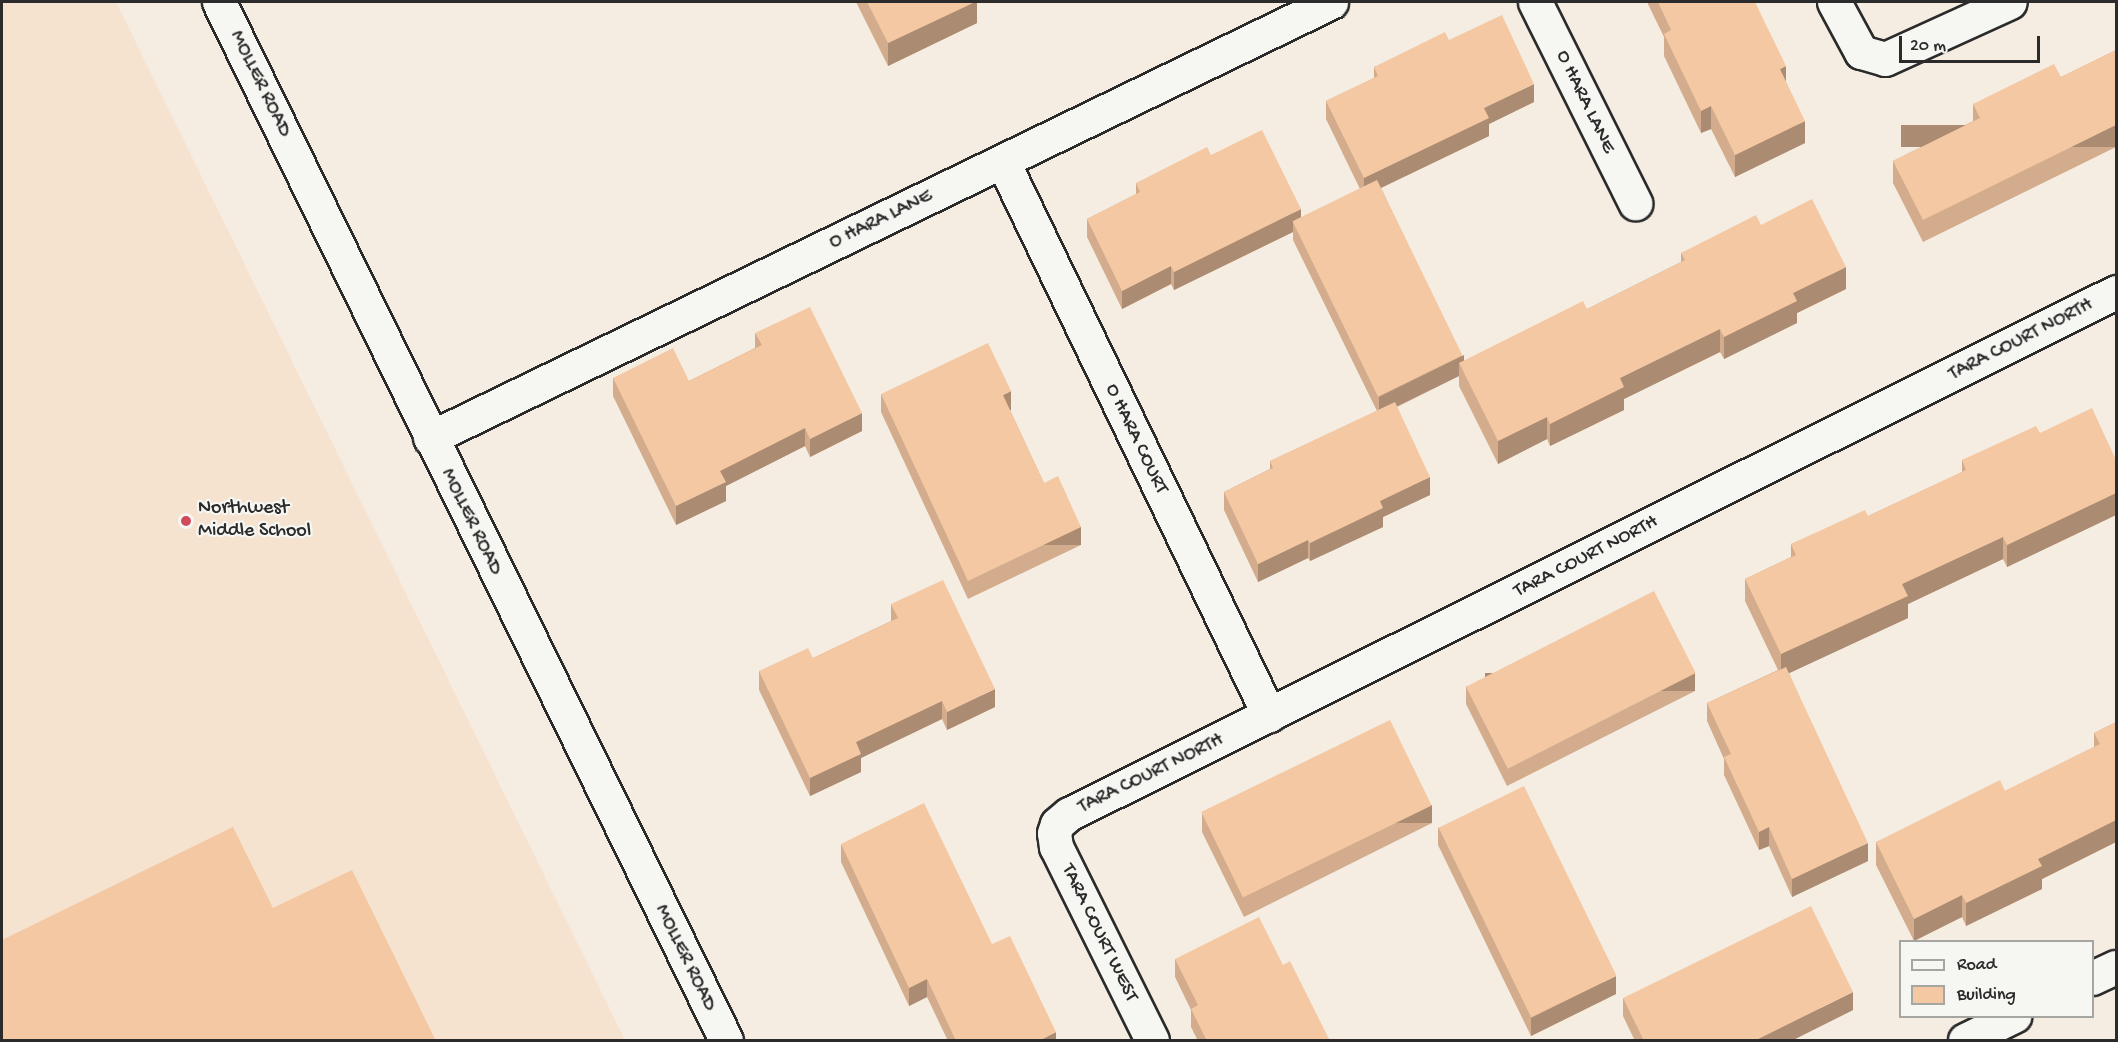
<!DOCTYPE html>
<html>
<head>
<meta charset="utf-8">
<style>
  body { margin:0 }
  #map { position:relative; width:2118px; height:1042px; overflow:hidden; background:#f6ede2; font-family:"Gochi Hand",sans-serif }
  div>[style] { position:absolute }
  .built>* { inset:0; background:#f5e2cf }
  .roads { filter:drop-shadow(2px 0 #2b2b2b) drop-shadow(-2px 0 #2b2b2b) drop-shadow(0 2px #2b2b2b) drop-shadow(0 -2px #2b2b2b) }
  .minor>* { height:33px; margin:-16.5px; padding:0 16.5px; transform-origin:16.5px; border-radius:16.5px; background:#f6f6f2 }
  .major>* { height:33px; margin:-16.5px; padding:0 16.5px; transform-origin:16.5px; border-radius:16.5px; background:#f6f6f2 }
  .wall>* { inset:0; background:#d2ac8c }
  .shaded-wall>* { inset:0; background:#ab8c72; transform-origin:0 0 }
  .building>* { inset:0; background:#f4c8a3; transform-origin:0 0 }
  .dots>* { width:16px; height:16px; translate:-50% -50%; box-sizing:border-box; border:3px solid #f6f6f2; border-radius:50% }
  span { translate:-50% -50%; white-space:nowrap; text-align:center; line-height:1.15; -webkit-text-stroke:4.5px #f6f6f2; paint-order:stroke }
  .street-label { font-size:20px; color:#2b2b2b }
  .poi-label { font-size:20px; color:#2b2b2b }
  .left { translate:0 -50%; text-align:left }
  .frame { position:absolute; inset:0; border:3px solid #2b2b2b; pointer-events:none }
  .legend { position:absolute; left:1899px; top:940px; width:195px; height:78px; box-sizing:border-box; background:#f6f6f2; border:2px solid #a5a5a2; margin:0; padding:8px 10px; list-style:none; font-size:18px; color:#2b2b2b }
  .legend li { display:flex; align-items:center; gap:12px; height:30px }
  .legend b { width:30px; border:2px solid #a5a5a2 }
  .scale { position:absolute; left:1899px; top:36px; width:141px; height:27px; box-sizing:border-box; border:3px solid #2b2b2b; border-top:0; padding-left:8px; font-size:18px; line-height:21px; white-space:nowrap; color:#2b2b2b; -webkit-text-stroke:4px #f6f6f2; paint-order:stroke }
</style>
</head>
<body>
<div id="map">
  <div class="built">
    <i style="clip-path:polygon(2px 2px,116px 2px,625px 1040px,2px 1040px)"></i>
  </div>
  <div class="roads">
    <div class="minor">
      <i style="left:1535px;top:2px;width:225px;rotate:63.5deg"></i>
      <i style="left:1834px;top:2px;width:57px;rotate:61.6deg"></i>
      <i style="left:1861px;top:52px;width:25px;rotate:16deg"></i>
      <i style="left:1885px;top:59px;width:137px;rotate:-24.5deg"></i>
      <i style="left:1003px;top:162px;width:614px;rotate:64.31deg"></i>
      <i style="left:430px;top:438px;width:1001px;rotate:-25.82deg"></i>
      <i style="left:2092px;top:978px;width:26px;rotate:-25deg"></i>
      <i style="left:1152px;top:1040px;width:216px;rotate:-116.4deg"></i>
      <i style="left:1056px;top:847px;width:14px;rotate:-98deg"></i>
      <i style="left:1054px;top:833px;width:9px;rotate:-72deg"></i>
      <i style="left:1057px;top:824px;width:16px;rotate:-40deg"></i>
      <i style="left:1069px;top:814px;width:1170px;rotate:-26.5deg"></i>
      <i style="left:1965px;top:1040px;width:55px;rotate:-26.1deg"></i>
    </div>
    <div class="major">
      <i style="left:219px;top:2px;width:1155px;rotate:63.97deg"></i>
    </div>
  </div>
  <div class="wall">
    <i style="clip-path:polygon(856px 2px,977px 2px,977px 23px,888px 66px)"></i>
    <i style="clip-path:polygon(1647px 2px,1755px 2px,1786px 82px,1805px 143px,1735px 177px,1711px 129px,1701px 133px,1664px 56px,1664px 37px)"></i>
    <i style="clip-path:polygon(1449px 40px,1534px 102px,1489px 124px,1489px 136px,1381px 188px,1464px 361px,1587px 309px,1681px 262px,1681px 253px,1761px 225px,1846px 289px,1797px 313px,1797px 323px,1724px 359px,1720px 352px,1624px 399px,1624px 410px,1550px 446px,1547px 439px,1498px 464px,1459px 386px,1459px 376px,1397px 407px,1430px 495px,1383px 517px,1383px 527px,1310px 561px,1308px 558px,1258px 582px,1224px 510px,1224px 492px,1270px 469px,1270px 461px,1377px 411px,1293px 240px,1293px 232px,1174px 290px,1171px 284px,1122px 309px,1087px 237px,1087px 219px,1136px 194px,1136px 183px,1211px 155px,1301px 218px,1360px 189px,1326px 119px,1326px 101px,1374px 78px,1374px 67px)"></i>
    <i style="clip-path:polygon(2116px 50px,2116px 147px,1923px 242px,1893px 183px,1893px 161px,1973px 121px,1973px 104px,2061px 77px)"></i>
    <i style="clip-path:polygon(755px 333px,862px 431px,810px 457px,805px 446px,726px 486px,726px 501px,676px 525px,613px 396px,613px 378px,689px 381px,755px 348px)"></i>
    <i style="clip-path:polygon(881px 394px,1011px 410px,1010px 410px,1044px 483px,1081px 545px,968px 599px,881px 412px)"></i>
    <i style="clip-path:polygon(2040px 433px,2116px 460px,2116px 515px,2007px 567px,2003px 559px,1908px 604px,1908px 618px,1789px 673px,1868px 861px,1792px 897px,1769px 846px,1759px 850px,1724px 775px,1724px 759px,1707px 721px,1707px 703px,1778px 670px,1745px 601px,1745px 579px,1791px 557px,1791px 544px,1868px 516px,1962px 472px,1962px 460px)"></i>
    <i style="clip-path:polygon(891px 604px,995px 707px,947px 730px,942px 719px,861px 758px,861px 772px,810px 796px,759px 690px,759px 671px,813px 658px,891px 621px)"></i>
    <i style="clip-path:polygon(1466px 686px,1695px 691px,1507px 786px,1466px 704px)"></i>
    <i style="clip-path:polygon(2116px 722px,2116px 842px,2042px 879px,2042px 889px,1966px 926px,1962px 917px,1914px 941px,1876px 865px,1876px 842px,2005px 791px,2094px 747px,2094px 733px)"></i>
    <i style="clip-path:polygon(1202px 814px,1432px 823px,1244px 917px,1202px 832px)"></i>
    <i style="clip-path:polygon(1438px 827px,1616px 994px,1531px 1036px,1438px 845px)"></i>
    <i style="clip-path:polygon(841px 844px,992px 944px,1056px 1041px,948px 1041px,927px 997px,909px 1006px,841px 862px)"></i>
    <i style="clip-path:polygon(1175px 959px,1283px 965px,1330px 1041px,1198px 1041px,1191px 1027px,1191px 1010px,1175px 977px)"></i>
    <i style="clip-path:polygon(1623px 998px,1853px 1010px,1791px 1041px,1635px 1041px,1623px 1016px)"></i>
  </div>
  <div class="shaded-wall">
    <i style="clip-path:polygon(975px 2px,977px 2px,977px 23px,888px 66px,888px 43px)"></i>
    <i style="clip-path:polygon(1786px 66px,1786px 89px,1780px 69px)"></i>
    <i style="clip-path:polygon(1534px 84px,1534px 102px,1489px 124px,1489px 136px,1364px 196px,1364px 178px,1484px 108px)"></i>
    <i style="clip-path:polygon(1711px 106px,1711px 129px,1701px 133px,1701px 111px)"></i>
    <i style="clip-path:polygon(1805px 121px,1805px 143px,1735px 177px,1735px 155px)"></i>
    <i style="left:2116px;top:125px;width:22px;height:215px;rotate:90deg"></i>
    <i style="clip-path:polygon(1301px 209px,1301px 228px,1293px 222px,1293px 232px,1174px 290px,1174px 272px)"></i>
    <i style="clip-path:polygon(1171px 266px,1171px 284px,1122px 309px,1122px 291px)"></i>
    <i style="clip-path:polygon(1846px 267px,1846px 289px,1797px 313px,1797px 323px,1724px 359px,1724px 337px,1793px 293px)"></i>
    <i style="clip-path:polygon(1720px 329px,1720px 352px,1624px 399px,1624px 410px,1550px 446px,1550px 424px,1620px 378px)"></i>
    <i style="clip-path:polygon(1464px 355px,1464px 373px,1459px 363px,1459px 376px,1379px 415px,1379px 397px)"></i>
    <i style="clip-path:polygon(1011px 391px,1011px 410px,1003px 414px,1003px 395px)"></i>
    <i style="clip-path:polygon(862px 413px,862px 431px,810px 457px,810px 439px)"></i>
    <i style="clip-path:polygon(1547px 417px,1547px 439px,1498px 464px,1498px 441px)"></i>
    <i style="clip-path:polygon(805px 428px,805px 446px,726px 486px,726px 501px,676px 525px,676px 506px,720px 471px)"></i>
    <i style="clip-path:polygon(1430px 477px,1430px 495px,1383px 517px,1383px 527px,1310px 561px,1310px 543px,1380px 501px)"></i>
    <i style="clip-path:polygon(2116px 493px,2116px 515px,2007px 567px,2007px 545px)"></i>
    <i style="left:1081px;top:527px;width:18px;height:125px;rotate:90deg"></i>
    <i style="clip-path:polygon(2003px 537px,2003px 559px,1908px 604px,1908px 618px,1781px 677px,1781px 654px,1902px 584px)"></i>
    <i style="clip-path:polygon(1308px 540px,1308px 558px,1258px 582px,1258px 564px)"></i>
    <i style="left:1695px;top:673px;width:18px;height:210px;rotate:90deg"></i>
    <i style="clip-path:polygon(995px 689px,995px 707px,947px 730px,947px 712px)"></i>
    <i style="clip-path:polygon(942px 701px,942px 719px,861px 758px,861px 772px,810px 796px,810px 778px,856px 742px)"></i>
    <i style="left:1432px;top:805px;width:18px;height:210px;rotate:90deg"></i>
    <i style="clip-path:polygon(2116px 820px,2116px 842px,2042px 879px,2042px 889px,1966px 926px,1966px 903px,2038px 859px)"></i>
    <i style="clip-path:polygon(1769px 827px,1769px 846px,1759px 850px,1759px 832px)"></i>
    <i style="clip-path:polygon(1868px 843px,1868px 861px,1792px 897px,1792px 879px)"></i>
    <i style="clip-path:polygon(1962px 895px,1962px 917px,1914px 941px,1914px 919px)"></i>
    <i style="clip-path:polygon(1616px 976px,1616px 994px,1531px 1036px,1531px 1018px)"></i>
    <i style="clip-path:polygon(927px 979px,927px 997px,909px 1006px,909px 988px)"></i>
    <i style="clip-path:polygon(1853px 992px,1853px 1010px,1791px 1041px,1754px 1041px)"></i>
    <i style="clip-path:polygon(1056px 1032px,1056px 1041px,1039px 1041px)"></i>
  </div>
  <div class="building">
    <i style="clip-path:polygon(867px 2px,975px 2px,888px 43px)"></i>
    <i style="clip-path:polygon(1658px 2px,1755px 2px,1786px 66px,1780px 69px,1805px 121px,1735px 155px,1711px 106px,1701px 111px,1664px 34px,1671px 30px)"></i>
    <i style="clip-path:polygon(1502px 15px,1534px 84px,1484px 108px,1489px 118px,1364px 178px,1326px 101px,1378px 76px,1374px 67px,1445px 32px,1449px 40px)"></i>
    <i style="clip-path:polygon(2116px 50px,2116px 125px,1923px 220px,1893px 161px,1980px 118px,1973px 104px,2054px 64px,2061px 77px)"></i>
    <i style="clip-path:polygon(1262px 130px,1301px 209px,1174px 272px,1171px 266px,1122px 291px,1087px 219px,1140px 192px,1136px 183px,1207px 147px,1211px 155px)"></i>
    <i style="left:1377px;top:180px;width:195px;height:94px;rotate:64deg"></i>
    <i style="clip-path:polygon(1812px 199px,1846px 267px,1793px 293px,1797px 301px,1724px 337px,1720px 329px,1620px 378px,1624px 387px,1550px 424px,1547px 417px,1498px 441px,1459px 363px,1583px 301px,1587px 309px,1685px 260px,1681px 253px,1756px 215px,1761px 225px)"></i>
    <i style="clip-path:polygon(810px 307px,862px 413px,810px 439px,805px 428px,720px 471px,726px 482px,676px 506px,613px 378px,673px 348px,689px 381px,762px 345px,755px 333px)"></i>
    <i style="clip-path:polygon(988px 343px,1011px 391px,1003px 395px,1044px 483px,1058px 476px,1081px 527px,968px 581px,881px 394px)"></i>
    <i style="clip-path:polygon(1395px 402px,1430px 477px,1380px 501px,1383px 508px,1310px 543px,1308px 540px,1258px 564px,1224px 492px,1273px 468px,1270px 461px)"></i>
    <i style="clip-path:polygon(2092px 408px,2116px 460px,2116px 493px,2007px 545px,2003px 537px,1902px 584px,1908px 596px,1781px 654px,1745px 579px,1796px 555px,1791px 544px,1865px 510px,1868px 516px,1966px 470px,1962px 460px,2036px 426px,2040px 433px)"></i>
    <i style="clip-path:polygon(943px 580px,995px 689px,947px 712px,942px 701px,856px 742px,861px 754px,810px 778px,759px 671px,808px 648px,813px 658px,898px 618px,891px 604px)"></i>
    <i style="left:1654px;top:591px;width:92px;height:211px;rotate:63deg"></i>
    <i style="clip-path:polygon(1786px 667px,1868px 843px,1792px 879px,1769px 827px,1759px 832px,1724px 757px,1731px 754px,1707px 703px)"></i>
    <i style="left:1390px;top:720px;width:95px;height:210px;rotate:64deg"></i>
    <i style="clip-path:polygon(2116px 722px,2116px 820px,2038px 859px,2042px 866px,1966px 903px,1962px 895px,1914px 919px,1876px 842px,2000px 780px,2005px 791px,2100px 744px,2094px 733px)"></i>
    <i style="left:1524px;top:786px;width:211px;height:95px;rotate:64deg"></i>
    <i style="clip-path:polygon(924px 803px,992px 944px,1010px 936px,1056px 1032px,1039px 1041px,956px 1041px,927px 979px,909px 988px,841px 844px)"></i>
    <i style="clip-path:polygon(233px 827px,273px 908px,352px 870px,436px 1041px,2px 1041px,2px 940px)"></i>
    <i style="clip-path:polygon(1811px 906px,1853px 992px,1754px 1041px,1644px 1041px,1623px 998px)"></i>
    <i style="clip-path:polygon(1259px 917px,1283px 965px,1290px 961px,1330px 1041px,1207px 1041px,1191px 1009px,1198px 1005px,1175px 959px)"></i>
  </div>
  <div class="dots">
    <i style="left:186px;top:521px;background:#d1495b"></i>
  </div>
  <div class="street-label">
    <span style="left:260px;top:84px;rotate:64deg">MOLLER ROAD</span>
    <span style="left:1585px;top:102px;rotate:64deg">O HARA LANE</span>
    <span style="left:881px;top:220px;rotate:-26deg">O HARA LANE</span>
    <span style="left:2021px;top:340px;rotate:-27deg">TARA COURT NORTH</span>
    <span style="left:1136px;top:439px;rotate:64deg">O HARA COURT</span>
    <span style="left:471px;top:522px;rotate:64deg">MOLLER ROAD</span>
    <span style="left:1586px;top:557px;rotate:-27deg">TARA COURT NORTH</span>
    <span style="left:1151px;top:774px;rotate:-26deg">TARA COURT NORTH</span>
    <span style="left:1099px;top:933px;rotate:64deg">TARA COURT WEST</span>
    <span style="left:685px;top:958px;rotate:64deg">MOLLER ROAD</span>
  </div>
  <div class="poi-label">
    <span class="left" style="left:198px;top:520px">Northwest<br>Middle School</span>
  </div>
  <div class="frame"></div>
  <ul class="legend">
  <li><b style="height:8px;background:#f6f6f2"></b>Road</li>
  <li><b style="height:16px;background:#f4c8a3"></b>Building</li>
  </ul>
  <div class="scale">20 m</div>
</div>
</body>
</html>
